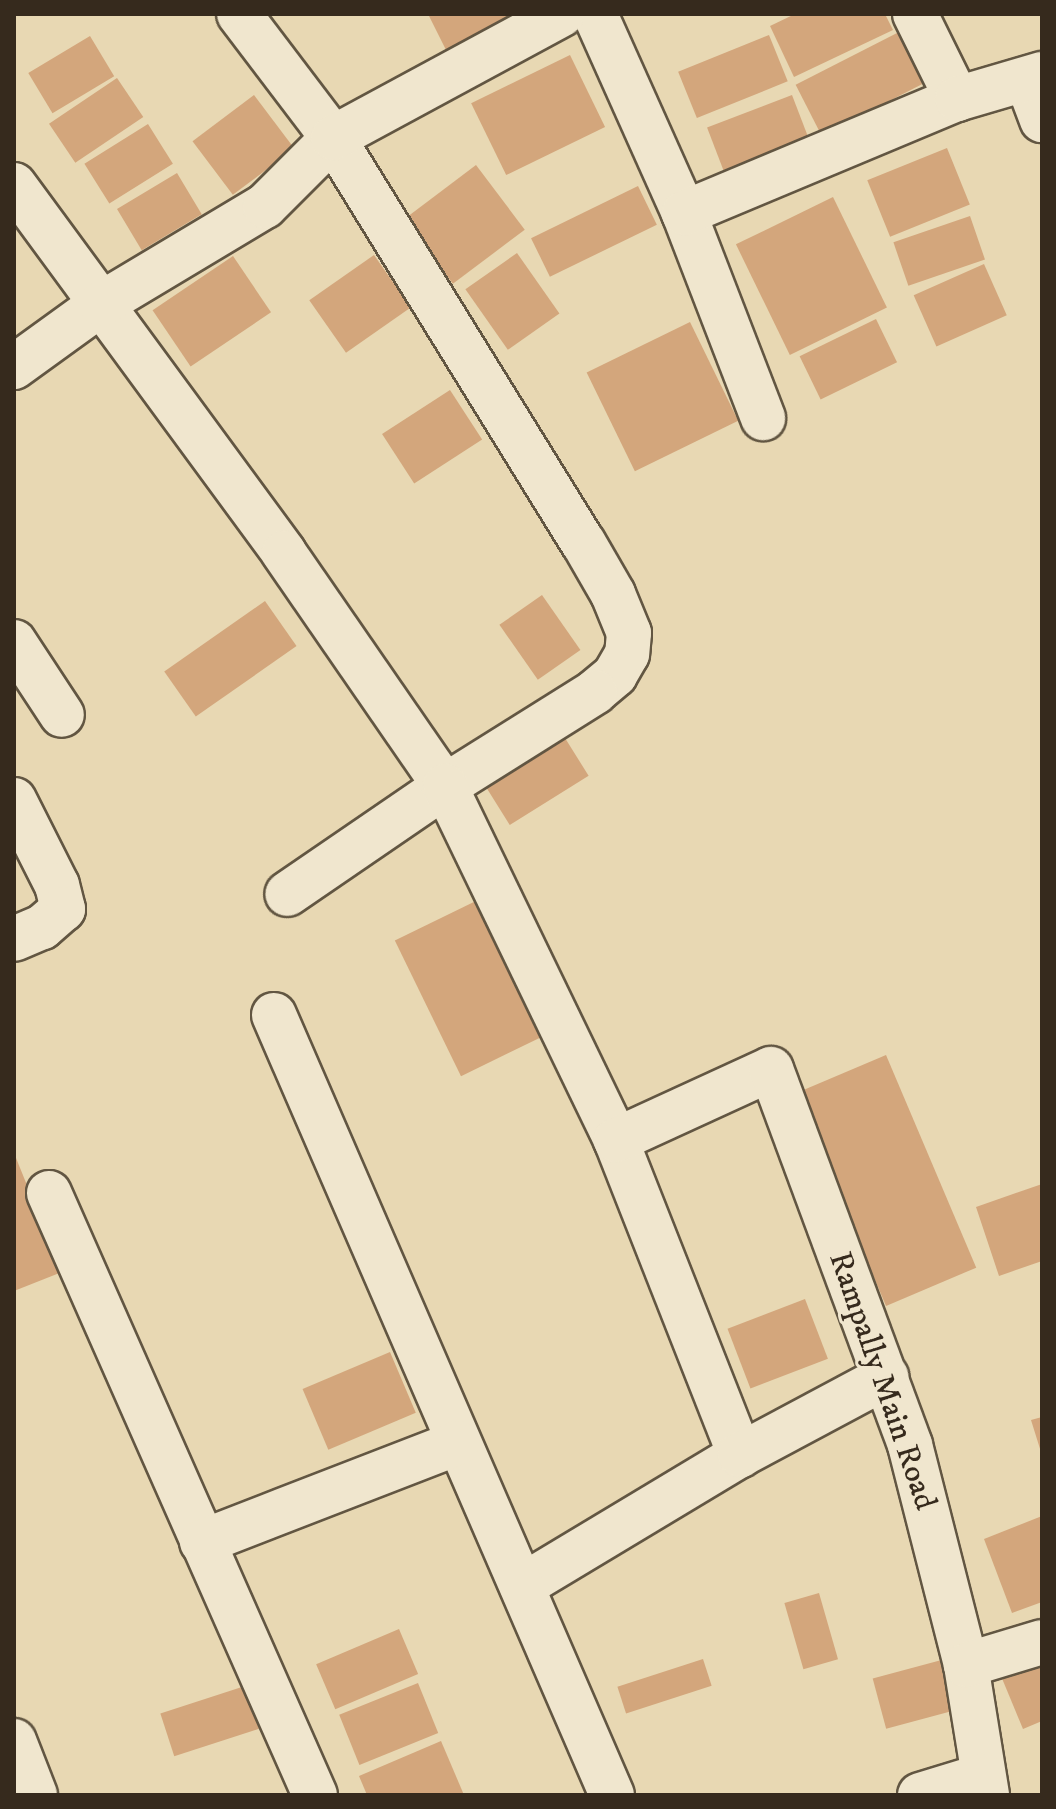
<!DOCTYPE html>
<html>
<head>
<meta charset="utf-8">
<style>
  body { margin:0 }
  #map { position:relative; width:1056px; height:1809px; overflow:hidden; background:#e8d8b3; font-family:"IM FELL DW Pica",serif }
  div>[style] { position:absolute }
  .building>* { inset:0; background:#d3a67c; transform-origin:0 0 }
  .roads { filter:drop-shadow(2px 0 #625642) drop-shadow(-2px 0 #625642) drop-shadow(0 2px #625642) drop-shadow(0 -2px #625642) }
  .street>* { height:44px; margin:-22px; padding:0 22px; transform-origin:22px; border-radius:22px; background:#f0e6ce }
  span { translate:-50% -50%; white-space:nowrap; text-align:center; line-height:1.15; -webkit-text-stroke:6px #f0e6ce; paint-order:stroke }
  .street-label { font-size:32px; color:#362a1d }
  .frame { position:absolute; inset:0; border:16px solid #362a1d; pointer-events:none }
</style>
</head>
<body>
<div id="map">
  <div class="building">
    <i style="clip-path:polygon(428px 14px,524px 14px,447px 52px)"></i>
    <i style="clip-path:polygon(795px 14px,885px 14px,893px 30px,794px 77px,770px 26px)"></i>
    <i style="left:899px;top:32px;width:57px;height:116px;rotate:63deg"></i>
    <i style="left:769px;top:35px;width:50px;height:98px;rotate:68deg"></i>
    <i style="left:90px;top:36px;width:47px;height:72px;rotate:59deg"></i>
    <i style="left:570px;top:55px;width:80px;height:110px;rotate:64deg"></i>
    <i style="left:117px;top:78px;width:47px;height:82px;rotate:56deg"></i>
    <i style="left:254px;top:95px;width:67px;height:77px;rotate:53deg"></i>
    <i style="left:792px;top:95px;width:53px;height:91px;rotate:69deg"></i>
    <i style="left:148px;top:124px;width:47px;height:75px;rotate:58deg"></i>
    <i style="left:947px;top:148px;width:61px;height:86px;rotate:68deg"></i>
    <i style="left:476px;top:165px;width:81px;height:90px;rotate:53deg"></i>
    <i style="left:177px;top:173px;width:48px;height:70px;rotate:59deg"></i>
    <i style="left:638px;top:186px;width:43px;height:119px;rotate:64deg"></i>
    <i style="left:833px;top:197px;width:123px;height:108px;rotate:64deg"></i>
    <i style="left:970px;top:216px;width:46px;height:81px;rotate:71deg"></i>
    <i style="left:517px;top:253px;width:74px;height:63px;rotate:55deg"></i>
    <i style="left:374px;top:255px;width:64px;height:79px;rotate:55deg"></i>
    <i style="left:233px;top:256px;width:68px;height:97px;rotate:56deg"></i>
    <i style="left:984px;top:264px;width:56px;height:77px;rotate:66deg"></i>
    <i style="left:876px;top:319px;width:48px;height:85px;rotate:64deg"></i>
    <i style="left:690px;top:322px;width:110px;height:115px;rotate:64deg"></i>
    <i style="left:450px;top:390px;width:59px;height:81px;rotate:57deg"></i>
    <i style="left:542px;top:595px;width:67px;height:52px;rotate:55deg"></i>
    <i style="left:265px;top:601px;width:55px;height:123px;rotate:55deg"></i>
    <i style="left:560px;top:730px;width:54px;height:93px;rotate:58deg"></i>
    <i style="left:482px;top:898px;width:151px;height:97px;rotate:64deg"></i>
    <i style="left:886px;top:1055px;width:231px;height:98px;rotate:67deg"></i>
    <i style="clip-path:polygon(14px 1153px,62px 1272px,14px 1291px)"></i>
    <i style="clip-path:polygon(1042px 1184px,1042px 1261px,999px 1276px,976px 1207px)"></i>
    <i style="left:805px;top:1299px;width:64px;height:83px;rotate:69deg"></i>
    <i style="left:390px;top:1352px;width:66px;height:95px;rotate:67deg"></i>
    <i style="clip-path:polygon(1042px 1417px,1042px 1452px,1041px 1452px,1031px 1420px)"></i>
    <i style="clip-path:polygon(1042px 1516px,1042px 1602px,1012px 1613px,984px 1539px)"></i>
    <i style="left:819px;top:1593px;width:69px;height:36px;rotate:74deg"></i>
    <i style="left:399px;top:1629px;width:49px;height:90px;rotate:67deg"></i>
    <i style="left:949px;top:1658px;width:52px;height:79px;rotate:75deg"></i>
    <i style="left:703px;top:1659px;width:28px;height:90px;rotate:72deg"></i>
    <i style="clip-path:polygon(1042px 1659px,1042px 1721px,1023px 1729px,1001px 1676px)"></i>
    <i style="left:418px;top:1683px;width:54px;height:85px;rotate:68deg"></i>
    <i style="left:245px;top:1686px;width:45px;height:89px;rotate:72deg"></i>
    <i style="clip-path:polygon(441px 1741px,464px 1795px,367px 1795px,359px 1776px)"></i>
  </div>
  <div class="roads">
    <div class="street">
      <i style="left:239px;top:14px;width:156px;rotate:52.8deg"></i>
      <i style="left:333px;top:138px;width:475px;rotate:58.3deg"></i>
      <i style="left:583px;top:542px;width:60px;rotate:60deg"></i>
      <i style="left:613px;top:594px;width:42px;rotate:67.7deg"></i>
      <i style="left:629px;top:633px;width:21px;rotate:95deg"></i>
      <i style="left:627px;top:654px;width:24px;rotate:120deg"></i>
      <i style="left:615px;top:675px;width:26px;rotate:140deg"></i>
      <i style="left:595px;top:692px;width:177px;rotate:147.9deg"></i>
      <i style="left:445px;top:786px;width:191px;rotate:145.6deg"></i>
      <i style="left:595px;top:14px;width:218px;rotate:65.9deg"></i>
      <i style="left:684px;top:213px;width:220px;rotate:68.9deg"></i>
      <i style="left:915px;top:14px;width:95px;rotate:63.7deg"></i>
      <i style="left:1027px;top:80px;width:43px;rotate:69.4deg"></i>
      <i style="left:14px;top:185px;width:456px;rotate:53.7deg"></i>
      <i style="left:284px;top:553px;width:283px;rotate:55.4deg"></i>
      <i style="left:445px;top:786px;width:393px;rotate:64.2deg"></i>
      <i style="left:616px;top:1140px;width:339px;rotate:68.5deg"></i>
      <i style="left:740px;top:1455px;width:254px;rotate:149deg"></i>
      <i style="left:684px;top:213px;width:296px;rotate:-22.7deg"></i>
      <i style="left:957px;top:99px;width:89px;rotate:-16.4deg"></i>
      <i style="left:14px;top:367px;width:107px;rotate:-35.9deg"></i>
      <i style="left:101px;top:304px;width:191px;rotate:-30.9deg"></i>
      <i style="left:265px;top:206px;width:96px;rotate:-45deg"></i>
      <i style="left:333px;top:138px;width:260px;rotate:-28.4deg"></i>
      <i style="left:14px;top:642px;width:87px;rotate:56.7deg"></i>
      <i style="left:14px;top:800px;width:95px;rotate:63.2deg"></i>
      <i style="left:57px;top:885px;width:25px;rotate:76deg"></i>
      <i style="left:63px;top:909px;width:28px;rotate:139deg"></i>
      <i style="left:42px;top:927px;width:30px;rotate:157deg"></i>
      <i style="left:274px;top:1015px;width:850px;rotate:66.57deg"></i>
      <i style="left:616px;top:1140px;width:170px;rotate:-24.6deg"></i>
      <i style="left:771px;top:1069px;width:401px;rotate:69.7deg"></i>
      <i style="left:910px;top:1445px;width:227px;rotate:75.7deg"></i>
      <i style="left:966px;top:1665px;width:132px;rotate:80.8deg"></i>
      <i style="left:49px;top:1193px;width:658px;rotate:66.16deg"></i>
      <i style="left:740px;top:1455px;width:166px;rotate:-28.1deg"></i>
      <i style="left:202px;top:1542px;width:274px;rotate:-21.2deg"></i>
      <i style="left:966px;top:1665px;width:79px;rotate:-16.8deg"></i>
      <i style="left:14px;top:1741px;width:58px;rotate:68.7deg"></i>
      <i style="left:920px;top:1795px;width:65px;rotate:-17deg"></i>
    </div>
  </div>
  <div class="street-label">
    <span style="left:882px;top:1381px;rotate:71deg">Rampally Main Road</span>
  </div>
  <div class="frame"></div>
</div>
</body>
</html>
